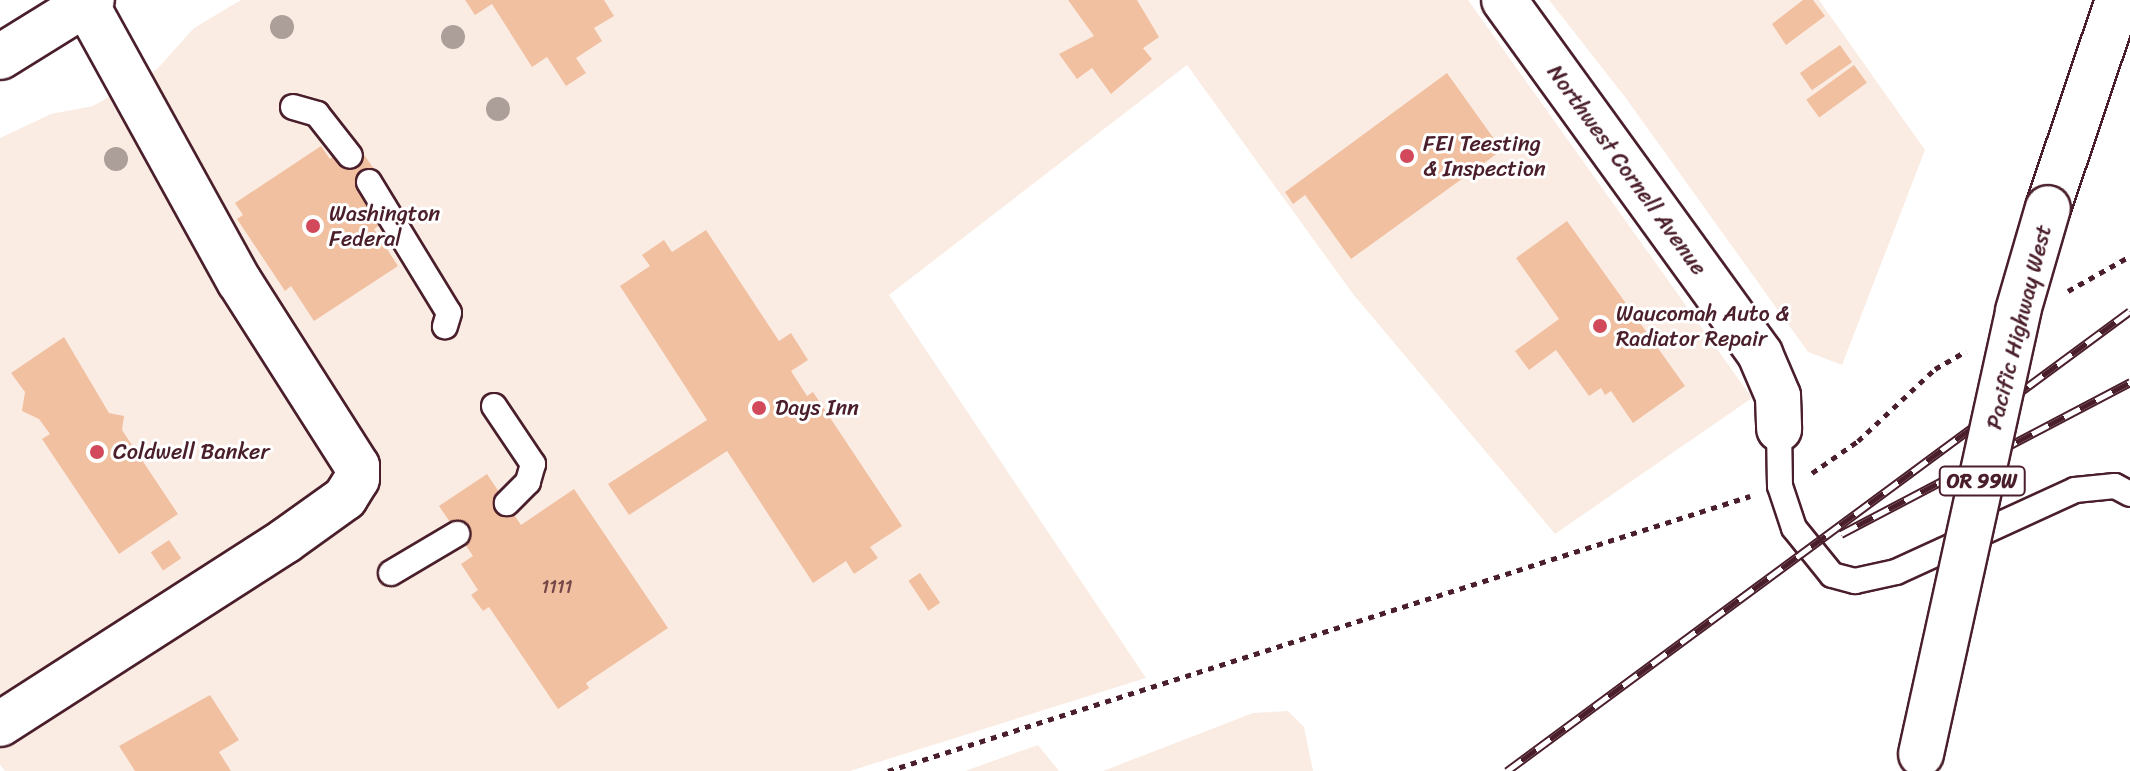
<!DOCTYPE html>
<html>
<head>
<meta charset="utf-8">
<style>
  body { margin:0 }
  #map { position:relative; width:2130px; height:771px; overflow:hidden; background:#fff; font-family:Sriracha,sans-serif }
  div>[style] { position:absolute }
  .built>* { inset:0; background:#fbece3 }
  .building>* { inset:0; background:#f1c0a1; transform-origin:0 0 }
  .path>* { height:5px; margin-top:-2.5px; transform-origin:0; background:repeating-linear-gradient(90deg,#4a1f2b 0 6px,transparent 0 12px) }
  .roads { filter:drop-shadow(2px 0 #4a1f2b) drop-shadow(-2px 0 #4a1f2b) drop-shadow(0 2px #4a1f2b) drop-shadow(0 -2px #4a1f2b) }
  .lane>* { height:24px; margin:-12px; padding:0 12px; transform-origin:12px; border-radius:12px; background:#fff }
  .street>* { height:44px; margin:-22px; padding:0 22px; transform-origin:22px; border-radius:22px; background:#fff }
  .primary>* { height:44px; margin:-22px; padding:0 22px; transform-origin:22px; border-radius:22px; background:#fff }
  .highway>* { height:44px; margin:-22px; padding:0 22px; transform-origin:22px; border-radius:22px; background:#fff }
  .rail>* { height:9px; margin-top:-4.5px; transform-origin:0; background:repeating-linear-gradient(90deg,#fff 0 18px,#4a1f2b 0 36px); box-sizing:border-box; border-block:2px solid #4a1f2b }
  .bridges { filter:drop-shadow(2px 0 #4a1f2b) drop-shadow(-2px 0 #4a1f2b) drop-shadow(0 2px #4a1f2b) drop-shadow(0 -2px #4a1f2b) }
  .highway-bridge>* { height:44px; margin:-22px; padding:0 22px; transform-origin:22px; border-radius:22px; background:#fff }
  .trees>* { width:24px; height:24px; margin:-12px; border-radius:50%; background:#ac9f9a }
  .dots>* { width:22px; height:22px; translate:-50% -50%; box-sizing:border-box; border:4px solid #fff; border-radius:50% }
  span { translate:-50% -50%; white-space:nowrap; text-align:center; line-height:1.15; -webkit-text-stroke:6px #fff; paint-order:stroke }
  .number-label { font-size:18px; color:#744748 }
  .number-label span { -webkit-text-stroke-width:0 }
  .shield-label span { padding:2px 6px; background:#fff; border:2px solid; border-radius:6px; -webkit-text-stroke-width:0 }
  .shield-label { font-size:20px; color:#4a1f2b; font-weight:700 }
  .poi-label { font-size:22px; color:#4a1f2b }
  .left { translate:0 -50%; text-align:left }
  .street-label { font-size:22px; color:#4a1f2b }
</style>
</head>
<body>
<div id="map">
  <div class="built">
    <i style="clip-path:polygon(241px 0,1468px 0,1752px 398px,1555px 534px,1353px 294px,1187px 65px,889px 295px,1146px 678px,850px 771px,5px 771px,0 765px,0 138px,51px 114px,93px 106px,157px 69px,194px 28px)"></i>
    <i style="clip-path:polygon(1549px 0,1819px 0,1925px 150px,1842px 365px,1808px 352px,1625px 97px)"></i>
    <i style="clip-path:polygon(1288px 711px,1304px 727px,1313px 771px,1103px 771px,1253px 713px)"></i>
    <i style="clip-path:polygon(1038px 745px,1059px 771px,965px 771px)"></i>
  </div>
  <div class="building">
    <i style="clip-path:polygon(465px 0,604px 0,614px 16px,594px 28px,602px 41px,576px 58px,586px 73px,566px 86px,547px 57px,532px 67px,492px 4px,475px 15px)"></i>
    <i style="clip-path:polygon(1068px 0,1137px 0,1159px 37px,1143px 48px,1152px 59px,1111px 94px,1092px 68px,1077px 79px,1059px 54px,1094px 36px)"></i>
    <i style="clip-path:polygon(1803px 0,1813px 0,1825px 16px,1786px 45px,1772px 24px)"></i>
    <i style="left:1840px;top:45px;width:21px;height:49px;rotate:55deg"></i>
    <i style="left:1854px;top:65px;width:22px;height:59px;rotate:54deg"></i>
    <i style="clip-path:polygon(1447px 73px,1502px 150px,1351px 259px,1305px 195px,1293px 204px,1285px 192px)"></i>
    <i style="clip-path:polygon(321px 146px,330px 159px,335px 155px,340px 162px,360px 149px,379px 176px,357px 190px,381px 224px,374px 229px,398px 266px,314px 321px,291px 286px,285px 291px,237px 219px,243px 215px,235px 203px)"></i>
    <i style="clip-path:polygon(1567px 221px,1685px 386px,1633px 423px,1611px 391px,1605px 395px,1601px 388px,1589px 396px,1556px 350px,1529px 370px,1515px 351px,1559px 319px,1516px 258px)"></i>
    <i style="clip-path:polygon(706px 230px,779px 341px,791px 333px,808px 360px,791px 371px,807px 396px,813px 392px,902px 526px,870px 547px,878px 558px,854px 574px,846px 561px,813px 583px,727px 451px,629px 515px,608px 484px,707px 420px,620px 286px,650px 266px,642px 255px,664px 240px,672px 252px)"></i>
    <i style="clip-path:polygon(64px 337px,109px 413px,124px 416px,122px 430px,178px 514px,119px 554px,42px 439px,50px 434px,39px 419px,22px 411px,25px 392px,11px 373px)"></i>
    <i style="clip-path:polygon(487px 474px,521px 525px,574px 489px,668px 628px,586px 683px,589px 688px,558px 709px,489px 607px,483px 611px,471px 595px,478px 590px,461px 564px,473px 556px,439px 506px)"></i>
    <i style="left:169px;top:540px;width:22px;height:22px;rotate:56deg"></i>
    <i style="left:920px;top:573px;width:36px;height:14px;rotate:56deg"></i>
    <i style="clip-path:polygon(210px 695px,239px 740px,219px 752px,231px 771px,135px 771px,119px 746px)"></i>
  </div>
  <div class="path">
    <i style="left:2068px;top:291px;width:71px;rotate:-29.4deg"></i>
    <i style="left:1812px;top:473px;width:56px;rotate:-34.8deg"></i>
    <i style="left:1858px;top:441px;width:105px;rotate:-43.1deg"></i>
    <i style="left:1935px;top:369px;width:36px;rotate:-30deg"></i>
    <i style="left:888px;top:771px;width:905px;rotate:-17.69deg"></i>
  </div>
  <div class="roads">
    <div class="lane">
      <i style="left:293px;top:107px;width:25px;rotate:16deg"></i>
      <i style="left:317px;top:114px;width:53px;rotate:51.8deg"></i>
      <i style="left:369px;top:182px;width:153px;rotate:58.6deg"></i>
      <i style="left:449px;top:313px;width:14px;rotate:107deg"></i>
      <i style="left:494px;top:406px;width:70px;rotate:56.1deg"></i>
      <i style="left:533px;top:464px;width:19px;rotate:106deg"></i>
      <i style="left:528px;top:482px;width:30px;rotate:135deg"></i>
      <i style="left:1779px;top:429px;width:57px;rotate:89deg"></i>
      <i style="left:1780px;top:486px;width:44px;rotate:71.6deg"></i>
      <i style="left:1794px;top:528px;width:60px;rotate:51deg"></i>
      <i style="left:1832px;top:575px;width:24px;rotate:15deg"></i>
      <i style="left:1855px;top:581px;width:42px;rotate:-12.4deg"></i>
      <i style="left:1896px;top:572px;width:197px;rotate:-24.6deg"></i>
      <i style="left:2075px;top:490px;width:40px;rotate:-5.7deg"></i>
      <i style="left:2115px;top:486px;width:17px;rotate:28deg"></i>
      <i style="left:391px;top:573px;width:77px;rotate:-30.6deg"></i>
    </div>
    <div class="street">
      <i style="left:1504px;top:0;width:437px;rotate:54.1deg"></i>
      <i style="left:1760px;top:354px;width:46px;rotate:66.8deg"></i>
      <i style="left:1778px;top:396px;width:33px;rotate:88deg"></i>
      <i style="left:0;top:724px;width:339px;rotate:-32.7deg"></i>
      <i style="left:285px;top:541px;width:74px;rotate:-35.6deg"></i>
      <i style="left:345px;top:498px;width:22px;rotate:-58deg"></i>
      <i style="left:357px;top:479px;width:13px;rotate:-90deg"></i>
      <i style="left:357px;top:466px;width:219px;rotate:-122.5deg"></i>
      <i style="left:239px;top:281px;width:316px;rotate:-118.9deg"></i>
    </div>
    <div class="primary">
      <i style="left:0;top:57px;width:108px;rotate:-31.8deg"></i>
    </div>
    <div class="highway">
      <i style="left:2048px;top:208px;width:219px;rotate:-71.4deg"></i>
    </div>
  </div>
  <div class="rail">
    <i style="left:1841px;top:534px;width:327px;rotate:-27.7deg"></i>
    <i style="left:1507px;top:771px;width:774px;rotate:-36.44deg"></i>
  </div>
  <div class="bridges">
    <div class="highway-bridge">
      <i style="left:1921px;top:754px;width:453px;rotate:-77.6deg"></i>
      <i style="left:2018px;top:311px;width:107px;rotate:-73.8deg"></i>
    </div>
  </div>
  <div class="trees">
    <i style="left:282px;top:27px"></i>
    <i style="left:453px;top:37px"></i>
    <i style="left:498px;top:109px"></i>
    <i style="left:116px;top:159px"></i>
  </div>
  <div class="dots">
    <i style="left:1407px;top:156px;background:#d1495b"></i>
    <i style="left:313px;top:226px;background:#d1495b"></i>
    <i style="left:1600px;top:326px;background:#d1495b"></i>
    <i style="left:759px;top:408px;background:#d1495b"></i>
    <i style="left:97px;top:452px;background:#d1495b"></i>
  </div>
  <div class="number-label">
    <span style="left:557px;top:587px">1111</span>
  </div>
  <div class="shield-label">
    <span style="left:1982px;top:481px">OR 99W</span>
  </div>
  <div class="poi-label">
    <span class="left" style="left:1423px;top:156px">FEI Teesting<br>&amp; Inspection</span>
    <span class="left" style="left:329px;top:226px">Washington<br>Federal</span>
    <span class="left" style="left:1616px;top:326px">Waucomah Auto &amp;<br>Radiator Repair</span>
    <span class="left" style="left:775px;top:408px">Days Inn</span>
    <span class="left" style="left:113px;top:452px">Coldwell Banker</span>
  </div>
  <div class="street-label">
    <span style="left:1627px;top:170px;rotate:54deg">Northwest Cornell Avenue</span>
    <span style="left:2019px;top:327px;rotate:-76deg">Pacific Highway West</span>
  </div>
</div>
</body>
</html>
